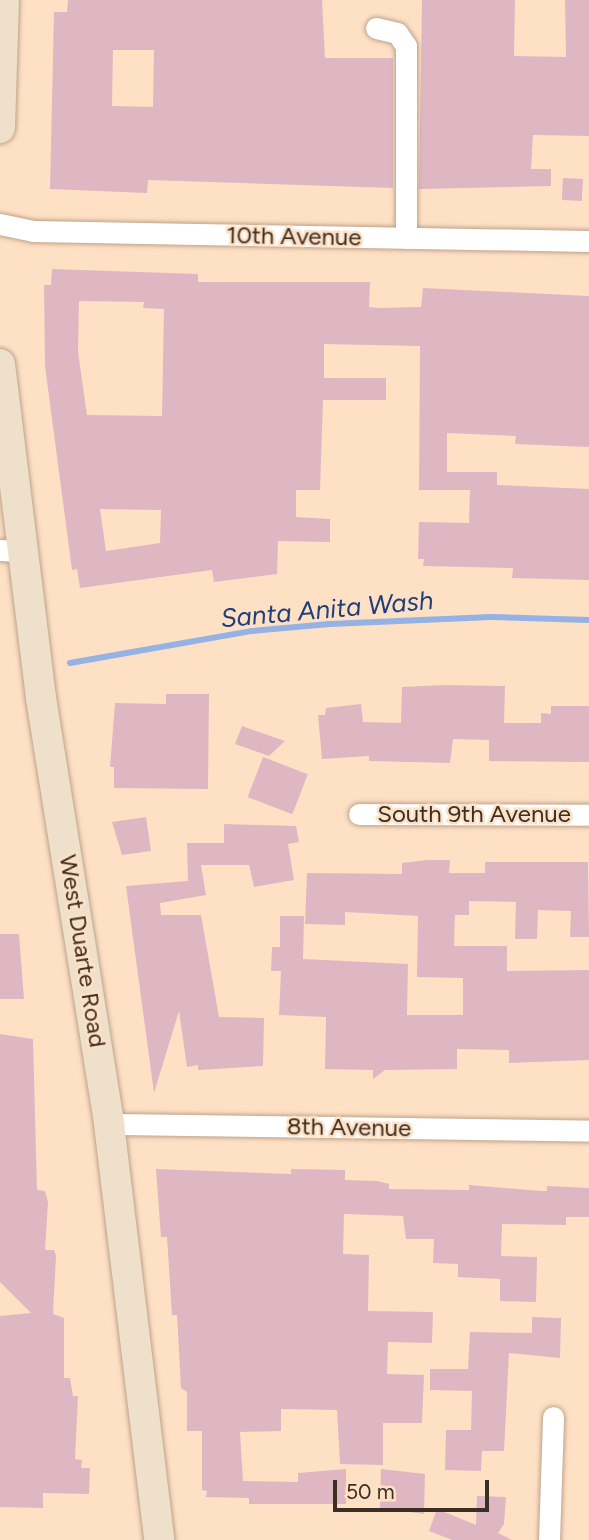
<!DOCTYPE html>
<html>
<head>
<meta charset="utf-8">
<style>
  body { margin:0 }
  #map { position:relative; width:589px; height:1540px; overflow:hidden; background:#fee0c5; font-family:Figtree,sans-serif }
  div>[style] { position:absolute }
  .stream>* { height:6px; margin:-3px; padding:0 3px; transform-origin:3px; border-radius:3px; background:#95b2e4 }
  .building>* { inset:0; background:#dfb7c3; transform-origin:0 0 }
  .roads { filter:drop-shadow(0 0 2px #bfa289) drop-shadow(0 0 2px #bfa289) }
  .minor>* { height:21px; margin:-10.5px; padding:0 10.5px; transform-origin:10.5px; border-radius:10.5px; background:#fff }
  .secondary>* { height:30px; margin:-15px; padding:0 15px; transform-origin:15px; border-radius:15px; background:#eee0ca }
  span { translate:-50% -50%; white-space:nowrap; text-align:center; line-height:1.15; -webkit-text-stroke:5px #fee0c5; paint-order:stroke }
  .street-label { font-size:24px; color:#3b2f24 }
  .water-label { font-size:26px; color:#1f3f7b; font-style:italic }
  .scale { position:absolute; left:333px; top:1480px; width:156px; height:32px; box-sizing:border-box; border:4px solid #3b2f24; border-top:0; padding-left:9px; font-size:21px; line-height:24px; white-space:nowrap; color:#3b2f24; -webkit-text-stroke:5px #fee0c5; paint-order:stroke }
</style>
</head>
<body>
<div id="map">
  <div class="stream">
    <div style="left:70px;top:663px;width:185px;rotate:-10deg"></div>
    <div style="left:252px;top:631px;width:78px;rotate:-5.1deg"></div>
    <div style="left:330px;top:624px;width:161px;rotate:-2.5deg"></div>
    <div style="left:491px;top:617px;width:98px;rotate:1.8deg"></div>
  </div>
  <div class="building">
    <div style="clip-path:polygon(evenodd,68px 0,322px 0,325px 58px,393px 58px,393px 188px,148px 180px,147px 193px,50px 189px,54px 12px,67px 12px,68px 0,113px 50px,154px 50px,153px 107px,112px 106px,113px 50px)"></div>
    <div style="clip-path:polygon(422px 0,515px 0,514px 56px,566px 57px,565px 0,589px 0,589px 136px,533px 135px,531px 169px,551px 169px,551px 186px,419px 189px)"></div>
    <div style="left:563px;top:178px;width:20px;height:22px;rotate:3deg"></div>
    <div style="clip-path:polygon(evenodd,52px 269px,198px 274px,198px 282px,370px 282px,369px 307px,379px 308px,421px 307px,423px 288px,589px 296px,589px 447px,515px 444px,516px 436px,447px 433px,447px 472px,497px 472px,497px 485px,589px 489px,589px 580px,512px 578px,513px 568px,423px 566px,424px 559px,418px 559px,419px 522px,469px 523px,470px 490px,419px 490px,420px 346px,324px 344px,324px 378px,386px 378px,386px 400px,323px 400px,320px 490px,296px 490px,296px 517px,330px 519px,330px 542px,278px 541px,277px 574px,214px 582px,212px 570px,80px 588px,77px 569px,72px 570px,45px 366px,44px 285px,51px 285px,52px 269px,79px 301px,144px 302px,143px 308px,164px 309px,162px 416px,87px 415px,78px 352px,79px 301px,52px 269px,100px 509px,161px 510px,160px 543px,106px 551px,100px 509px)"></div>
    <div style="clip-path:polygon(444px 685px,505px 686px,504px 723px,541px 723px,541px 713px,551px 714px,551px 706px,589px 706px,589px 762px,489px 761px,489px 740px,453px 739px,450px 763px,369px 761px,369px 756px,322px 759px,318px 715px,325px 715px,326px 708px,361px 704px,363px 722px,401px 723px,402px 687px)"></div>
    <div style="clip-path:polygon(166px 694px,209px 694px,208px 789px,114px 788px,114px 767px,110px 767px,115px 703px,166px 704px)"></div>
    <div style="clip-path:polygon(242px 726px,285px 741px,269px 756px,235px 744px)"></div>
    <div style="left:263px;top:757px;width:48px;height:43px;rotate:21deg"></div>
    <div style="clip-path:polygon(146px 817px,151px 851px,122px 855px,112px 822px)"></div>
    <div style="clip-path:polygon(224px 824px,296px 826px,299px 842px,288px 844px,294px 880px,254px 887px,249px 865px,201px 865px,206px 895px,160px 903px,161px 915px,201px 915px,219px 1017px,264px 1018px,263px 1066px,198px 1070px,198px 1065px,187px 1067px,179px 1011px,154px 1093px,126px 886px,188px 881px,187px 843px,224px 843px)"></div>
    <div style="clip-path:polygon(427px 860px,450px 860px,449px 873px,485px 873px,485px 862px,588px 862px,589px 937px,570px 937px,571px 911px,538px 910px,537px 939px,515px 939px,516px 902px,469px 901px,469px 915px,455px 915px,454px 946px,507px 946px,507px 971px,589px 970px,589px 1060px,509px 1063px,509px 1050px,457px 1049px,457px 1069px,385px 1070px,373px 1079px,373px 1070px,325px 1069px,326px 1017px,279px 1015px,281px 971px,271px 971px,272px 947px,280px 947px,280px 916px,304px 916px,303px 959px,408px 964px,407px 1015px,463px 1015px,463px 978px,417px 977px,418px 916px,345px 912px,345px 925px,305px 924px,307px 873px,402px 874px,402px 863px)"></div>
    <div style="clip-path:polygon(0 934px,19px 934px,24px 999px,0 999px)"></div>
    <div style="clip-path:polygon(0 1034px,33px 1039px,37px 1190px,45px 1191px,48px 1202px,45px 1250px,54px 1250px,56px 1256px,53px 1314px,64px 1318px,64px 1378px,70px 1378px,73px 1396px,78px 1396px,75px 1459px,82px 1460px,81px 1468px,90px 1468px,89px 1494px,43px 1493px,43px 1508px,0 1507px,0 1316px,31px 1313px,0 1282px)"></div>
    <div style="clip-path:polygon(156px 1169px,291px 1174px,291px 1169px,345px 1170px,345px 1180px,377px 1181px,389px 1184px,389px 1189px,469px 1190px,469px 1185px,541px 1191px,547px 1191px,547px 1186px,589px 1188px,589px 1217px,566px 1217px,566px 1225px,502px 1224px,501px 1256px,537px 1257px,536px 1302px,500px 1301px,500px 1279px,458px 1277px,458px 1264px,433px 1263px,434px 1239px,406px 1239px,403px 1216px,344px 1214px,343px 1254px,369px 1255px,368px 1311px,433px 1312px,432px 1343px,388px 1342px,387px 1374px,424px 1375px,422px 1423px,383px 1423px,383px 1465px,340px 1464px,337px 1410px,281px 1409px,281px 1431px,240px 1432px,243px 1481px,298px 1482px,298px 1473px,346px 1469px,346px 1504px,249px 1504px,249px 1498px,206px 1497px,207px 1491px,202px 1490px,202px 1431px,187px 1431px,187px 1392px,181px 1388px,177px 1315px,172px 1315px,167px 1237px,161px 1237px)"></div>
    <div style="clip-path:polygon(532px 1317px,561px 1318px,560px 1358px,509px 1353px,504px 1451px,482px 1451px,481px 1471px,445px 1470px,446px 1430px,471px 1430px,472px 1391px,430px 1390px,430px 1369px,468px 1369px,470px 1332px,532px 1333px)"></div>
    <div style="clip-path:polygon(381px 1469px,425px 1474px,424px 1514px,380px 1508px)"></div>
    <div style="clip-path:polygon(477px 1496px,506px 1497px,504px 1524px,498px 1533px,512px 1540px,452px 1540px,429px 1531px,437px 1509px,476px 1525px)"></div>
  </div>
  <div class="roads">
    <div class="minor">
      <div style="left:376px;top:28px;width:22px;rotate:13deg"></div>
      <div style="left:397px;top:33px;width:16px;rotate:55deg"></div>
      <div style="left:406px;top:46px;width:192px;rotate:90deg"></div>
      <div style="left:0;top:224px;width:34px;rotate:12deg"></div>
      <div style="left:33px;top:231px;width:556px;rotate:1.03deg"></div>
      <div style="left:0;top:550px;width:22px;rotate:3deg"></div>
      <div style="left:359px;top:814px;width:230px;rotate:0.2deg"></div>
      <div style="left:109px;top:1124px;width:480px;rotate:0.8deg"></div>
      <div style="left:549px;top:1540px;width:123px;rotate:-88.1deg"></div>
    </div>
    <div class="secondary">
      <div style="left:0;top:128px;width:128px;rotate:-88.2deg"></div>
      <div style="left:0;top:364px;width:337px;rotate:83deg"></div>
      <div style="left:41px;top:698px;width:431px;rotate:80.9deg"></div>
      <div style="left:109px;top:1124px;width:419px;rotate:83.1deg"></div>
    </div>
  </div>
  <div class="street-label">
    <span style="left:294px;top:236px;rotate:1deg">10th Avenue</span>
    <span style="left:474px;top:814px">South 9th Avenue</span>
    <span style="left:83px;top:951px;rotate:81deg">West Duarte Road</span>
    <span style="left:349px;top:1127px;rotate:1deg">8th Avenue</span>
  </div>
  <div class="water-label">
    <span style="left:327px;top:610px;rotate:-5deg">Santa Anita Wash</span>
  </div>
  <div class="scale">50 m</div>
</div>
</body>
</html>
